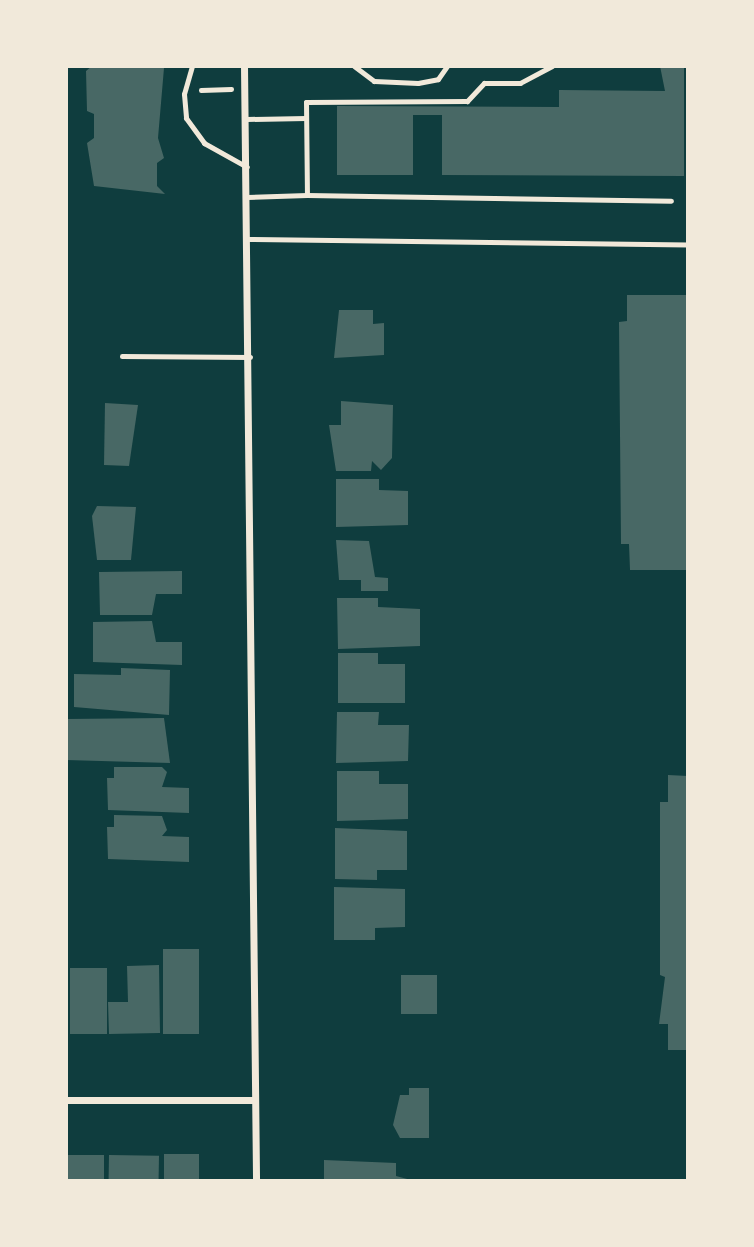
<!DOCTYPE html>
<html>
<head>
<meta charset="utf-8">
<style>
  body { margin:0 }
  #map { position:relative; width:754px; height:1247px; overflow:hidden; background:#0f3d3e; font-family:Rubik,sans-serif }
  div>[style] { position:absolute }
  .building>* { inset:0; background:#486865; transform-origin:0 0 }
  .path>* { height:4.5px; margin:-2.25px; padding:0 2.25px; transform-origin:2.25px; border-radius:2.25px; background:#f1e9da }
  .service>* { height:5px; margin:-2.5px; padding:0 2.5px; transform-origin:2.5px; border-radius:2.5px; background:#f1e9da }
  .minor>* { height:7px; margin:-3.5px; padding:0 3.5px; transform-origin:3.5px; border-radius:3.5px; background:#f1e9da }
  span { translate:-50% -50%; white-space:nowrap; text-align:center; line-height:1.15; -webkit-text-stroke:5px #f1e9da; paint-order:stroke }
  .frame { position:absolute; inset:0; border:68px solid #f1e9da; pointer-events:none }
</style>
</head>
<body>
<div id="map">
  <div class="building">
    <div style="clip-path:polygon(92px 66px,164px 68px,158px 138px,164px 158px,157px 163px,157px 186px,165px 194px,94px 186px,87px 143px,94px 138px,94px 114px,87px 111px,86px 71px)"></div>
    <div style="clip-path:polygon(660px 66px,684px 66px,684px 176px,442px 175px,442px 115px,413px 115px,413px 175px,337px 175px,337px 106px,559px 107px,559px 90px,665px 91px)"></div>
    <div style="clip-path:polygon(627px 295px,688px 295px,688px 570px,630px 570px,629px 544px,621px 544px,619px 322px,627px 321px)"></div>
    <div style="clip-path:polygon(339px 310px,373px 310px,373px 324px,384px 323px,384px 355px,334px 358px)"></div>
    <div style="clip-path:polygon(341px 401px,393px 405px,392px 458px,381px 470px,372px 461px,371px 471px,336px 471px,329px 425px,341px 425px)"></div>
    <div style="clip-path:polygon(105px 403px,138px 405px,129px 466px,104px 465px)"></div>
    <div style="clip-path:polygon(336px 479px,379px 479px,379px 490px,408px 491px,408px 525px,336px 527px)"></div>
    <div style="clip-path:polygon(97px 506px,136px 507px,131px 560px,97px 560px,92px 516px)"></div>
    <div style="clip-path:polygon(336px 540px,369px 541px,375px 577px,388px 578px,388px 591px,361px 591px,361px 580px,339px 580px)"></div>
    <div style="clip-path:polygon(182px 571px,182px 594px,156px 594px,152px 615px,100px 615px,99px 572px)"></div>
    <div style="clip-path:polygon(337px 598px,378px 598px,378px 607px,420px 609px,420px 646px,338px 649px)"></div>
    <div style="clip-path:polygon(152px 621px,156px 642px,182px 642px,182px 665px,93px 662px,93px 622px)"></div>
    <div style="clip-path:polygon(338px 653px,378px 653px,378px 664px,405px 664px,405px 703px,338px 703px)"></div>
    <div style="clip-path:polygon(121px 668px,170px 670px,169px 715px,74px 707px,74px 674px,121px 675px)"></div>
    <div style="clip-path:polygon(337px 712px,379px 712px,378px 725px,409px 725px,408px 761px,336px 763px)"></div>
    <div style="clip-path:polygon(164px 718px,170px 763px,66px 760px,66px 719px)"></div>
    <div style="clip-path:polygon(114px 767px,162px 767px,167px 772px,162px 787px,189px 788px,189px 813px,108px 810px,107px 778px,114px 778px)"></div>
    <div style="clip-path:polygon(337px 771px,379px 771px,379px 784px,408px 784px,408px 819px,337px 821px)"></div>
    <div style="clip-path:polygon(668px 775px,688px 776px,688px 1050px,668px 1050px,668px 1024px,659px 1024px,665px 977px,660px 975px,660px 802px,668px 802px)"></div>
    <div style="clip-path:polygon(114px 815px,162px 816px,167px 830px,162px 836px,189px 837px,189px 862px,108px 859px,107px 827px,114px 827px)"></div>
    <div style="clip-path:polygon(335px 828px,407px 831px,407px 870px,377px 870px,377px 880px,335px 879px)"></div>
    <div style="clip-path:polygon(334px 887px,405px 889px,405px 927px,375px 928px,375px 940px,334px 940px)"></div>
    <div style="left:163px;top:949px;width:36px;height:85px"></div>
    <div style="clip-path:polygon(159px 965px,160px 1033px,109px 1034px,108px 1002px,128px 1002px,127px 966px)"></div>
    <div style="left:70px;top:968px;width:37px;height:66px"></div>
    <div style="left:401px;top:975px;width:36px;height:39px"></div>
    <div style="clip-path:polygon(409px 1088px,429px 1088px,429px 1138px,400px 1138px,393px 1125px,400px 1095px,409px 1095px)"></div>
    <div style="left:164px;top:1154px;width:35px;height:26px"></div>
    <div style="left:66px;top:1155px;width:38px;height:25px"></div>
    <div style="left:109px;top:1155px;width:50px;height:25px;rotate:1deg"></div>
    <div style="clip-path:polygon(324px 1160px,396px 1163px,396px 1176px,411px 1180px,324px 1180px)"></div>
  </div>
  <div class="path">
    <div style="left:201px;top:90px;width:30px;rotate:-2deg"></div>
  </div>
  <div class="service">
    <div style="left:192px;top:66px;width:29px;rotate:106deg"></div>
    <div style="left:184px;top:94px;width:24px;rotate:85deg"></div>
    <div style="left:186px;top:118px;width:31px;rotate:54deg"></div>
    <div style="left:204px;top:143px;width:49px;rotate:29.2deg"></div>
    <div style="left:354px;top:66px;width:25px;rotate:37deg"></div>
    <div style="left:374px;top:81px;width:44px;rotate:2.6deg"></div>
    <div style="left:418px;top:83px;width:20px;rotate:-11deg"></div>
    <div style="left:438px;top:79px;width:16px;rotate:-55deg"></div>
    <div style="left:552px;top:66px;width:36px;rotate:152deg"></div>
    <div style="left:520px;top:83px;width:36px;rotate:180deg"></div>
    <div style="left:484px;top:83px;width:25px;rotate:133deg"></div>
    <div style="left:467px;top:101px;width:161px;rotate:179.6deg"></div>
    <div style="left:306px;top:102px;width:93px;rotate:89.4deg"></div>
    <div style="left:307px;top:195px;width:364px;rotate:0.9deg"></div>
    <div style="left:247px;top:119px;width:59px;rotate:-1deg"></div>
    <div style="left:247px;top:197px;width:60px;rotate:-1.9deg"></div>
    <div style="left:248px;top:239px;width:440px;rotate:0.7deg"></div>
    <div style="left:122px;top:356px;width:128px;rotate:0.4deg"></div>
  </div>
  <div class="minor">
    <div style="left:244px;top:66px;width:1114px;rotate:89.38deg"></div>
    <div style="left:66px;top:1100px;width:188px"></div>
  </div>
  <div class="frame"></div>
</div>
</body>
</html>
